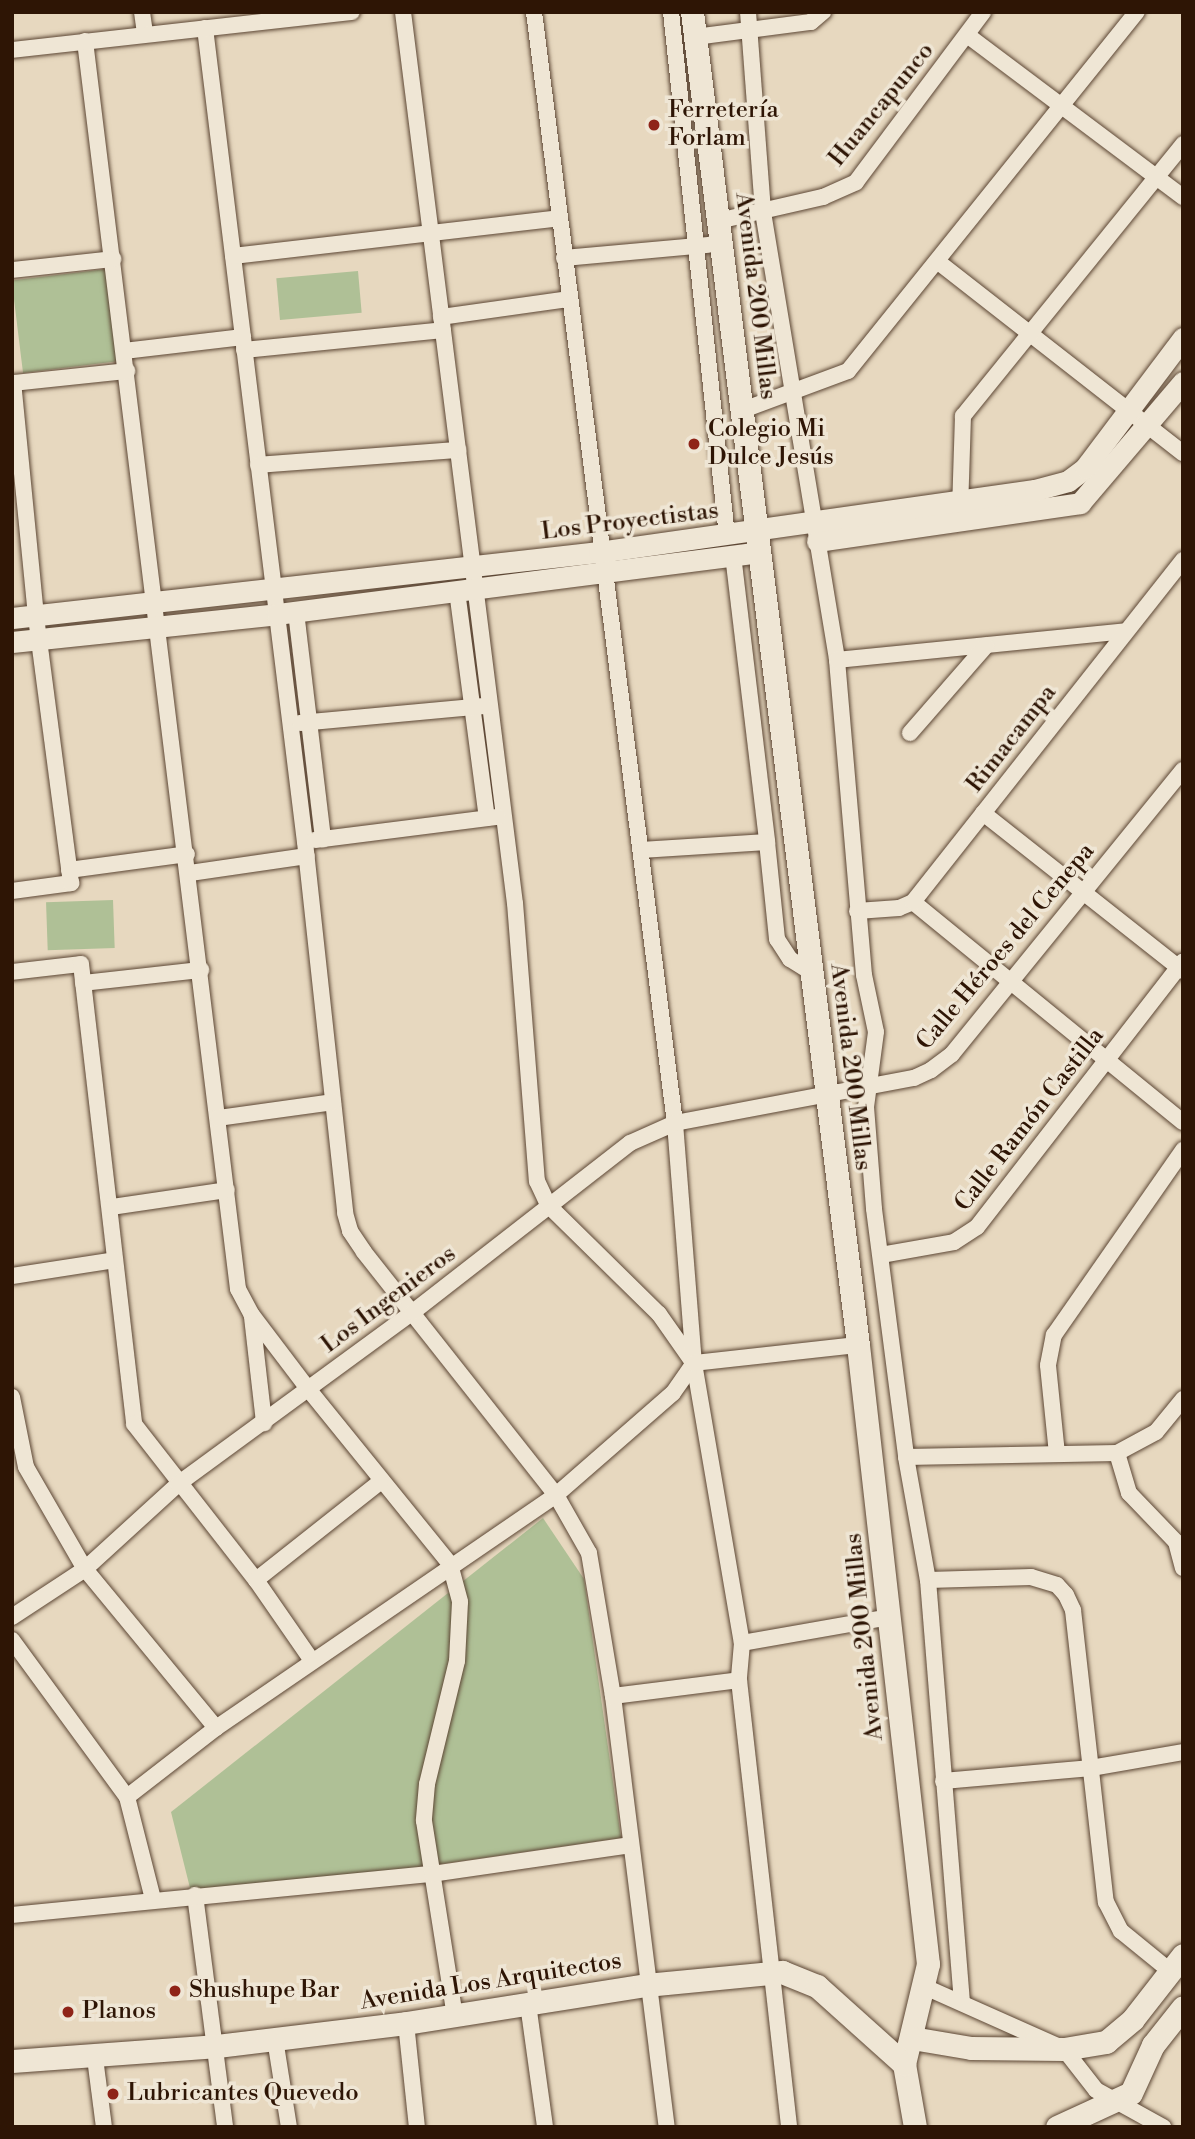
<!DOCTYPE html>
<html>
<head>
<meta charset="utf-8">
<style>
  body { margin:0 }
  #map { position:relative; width:1195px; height:2139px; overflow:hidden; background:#e7d8bf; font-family:"Libre Bodoni",serif }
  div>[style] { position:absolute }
  .green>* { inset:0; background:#afc096; transform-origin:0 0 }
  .roads { filter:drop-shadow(0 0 2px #5c4634) drop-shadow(0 0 2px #5c4634) }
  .minor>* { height:16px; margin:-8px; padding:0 8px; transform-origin:8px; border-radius:8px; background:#efe6d5 }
  .tertiary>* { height:21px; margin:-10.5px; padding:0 10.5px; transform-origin:10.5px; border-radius:10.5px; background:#efe6d5 }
  .secondary>* { height:23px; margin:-11.5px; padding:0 11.5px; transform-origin:11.5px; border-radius:11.5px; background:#efe6d5 }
  .dots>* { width:19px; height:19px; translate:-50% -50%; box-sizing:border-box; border:4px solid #efe6d5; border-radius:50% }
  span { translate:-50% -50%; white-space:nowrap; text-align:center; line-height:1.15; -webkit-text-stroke:7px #efe6d5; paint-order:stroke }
  .street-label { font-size:24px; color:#2e1505 }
  .poi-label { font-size:24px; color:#2e1505 }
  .left { translate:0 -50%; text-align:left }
  .frame { position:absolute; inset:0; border:14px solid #2e1505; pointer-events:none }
</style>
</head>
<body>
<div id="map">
  <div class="green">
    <div style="left:106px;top:269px;width:93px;height:95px;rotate:83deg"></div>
    <div style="left:358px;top:271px;width:42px;height:82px;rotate:85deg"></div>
    <div style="left:113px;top:900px;width:48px;height:67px;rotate:88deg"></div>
    <div style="clip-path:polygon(543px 1518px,584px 1579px,621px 1838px,193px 1900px,171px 1812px)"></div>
  </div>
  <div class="roads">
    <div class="minor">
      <div style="left:142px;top:12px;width:22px;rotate:82deg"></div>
      <div style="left:403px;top:12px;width:898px;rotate:82.84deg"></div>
      <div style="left:515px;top:903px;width:279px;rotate:85.5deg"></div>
      <div style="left:537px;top:1181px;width:26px;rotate:65deg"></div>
      <div style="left:548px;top:1205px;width:156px;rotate:44.5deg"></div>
      <div style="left:659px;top:1314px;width:57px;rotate:54.9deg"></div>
      <div style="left:534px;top:12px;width:1120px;rotate:82.77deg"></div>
      <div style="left:675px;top:1123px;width:241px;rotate:85.5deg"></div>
      <div style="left:694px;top:1363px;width:284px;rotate:80.3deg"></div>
      <div style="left:742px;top:1643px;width:37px;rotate:95deg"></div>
      <div style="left:739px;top:1680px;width:450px;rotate:83.6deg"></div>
      <div style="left:671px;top:12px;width:527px;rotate:83.9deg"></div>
      <div style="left:748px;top:12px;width:201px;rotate:85.7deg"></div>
      <div style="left:763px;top:212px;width:454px;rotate:80.6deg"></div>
      <div style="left:837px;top:660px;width:316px;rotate:85.1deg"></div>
      <div style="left:864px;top:975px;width:58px;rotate:78.1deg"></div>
      <div style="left:876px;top:1032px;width:76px;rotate:97.6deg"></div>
      <div style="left:866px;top:1107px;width:102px;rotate:85.5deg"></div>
      <div style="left:874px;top:1209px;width:250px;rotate:82.6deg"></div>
      <div style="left:906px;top:1457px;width:125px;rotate:79.9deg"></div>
      <div style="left:928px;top:1580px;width:424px;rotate:85.4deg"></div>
      <div style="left:205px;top:28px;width:820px;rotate:83deg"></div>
      <div style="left:305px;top:842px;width:373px;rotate:83.8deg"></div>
      <div style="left:345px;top:1213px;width:19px;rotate:74deg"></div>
      <div style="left:350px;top:1231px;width:25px;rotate:56deg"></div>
      <div style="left:364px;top:1252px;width:310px;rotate:51.7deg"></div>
      <div style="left:556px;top:1495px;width:67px;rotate:60.4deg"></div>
      <div style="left:589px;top:1553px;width:145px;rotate:80.5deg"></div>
      <div style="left:613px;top:1696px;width:434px;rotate:82.9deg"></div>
      <div style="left:967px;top:35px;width:270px;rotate:36.9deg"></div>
      <div style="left:695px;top:37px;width:117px;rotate:-7.4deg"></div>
      <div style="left:811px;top:22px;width:16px;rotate:-40deg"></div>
      <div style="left:85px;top:41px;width:1257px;rotate:83.01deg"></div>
      <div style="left:238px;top:1289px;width:30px;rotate:62deg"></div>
      <div style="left:252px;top:1315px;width:94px;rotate:52.8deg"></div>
      <div style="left:309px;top:1390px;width:224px;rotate:51deg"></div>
      <div style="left:450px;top:1564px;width:39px;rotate:75deg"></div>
      <div style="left:460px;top:1602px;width:59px;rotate:92.9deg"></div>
      <div style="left:457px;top:1661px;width:127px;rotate:103.7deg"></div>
      <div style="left:427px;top:1784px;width:37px;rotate:95deg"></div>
      <div style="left:424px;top:1821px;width:197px;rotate:81deg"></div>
      <div style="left:12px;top:50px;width:342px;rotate:-6.4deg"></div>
      <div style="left:718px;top:221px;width:108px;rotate:-12.9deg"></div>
      <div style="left:823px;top:197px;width:36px;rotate:-24deg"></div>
      <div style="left:856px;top:182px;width:212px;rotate:-53.2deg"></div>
      <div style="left:233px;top:256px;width:328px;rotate:-6.6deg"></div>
      <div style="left:564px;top:258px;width:145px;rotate:-5.2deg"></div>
      <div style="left:937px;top:261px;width:312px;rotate:38deg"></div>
      <div style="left:12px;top:270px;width:102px;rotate:-6.2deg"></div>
      <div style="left:441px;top:317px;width:129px;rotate:-8deg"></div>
      <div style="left:244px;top:350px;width:200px;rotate:-5.7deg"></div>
      <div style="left:124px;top:351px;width:120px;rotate:-6.7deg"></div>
      <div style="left:743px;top:410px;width:112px;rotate:-20.4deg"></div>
      <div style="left:848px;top:371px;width:461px;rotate:-51.2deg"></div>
      <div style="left:258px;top:465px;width:201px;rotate:-4.3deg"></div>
      <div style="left:960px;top:511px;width:95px;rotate:-88.2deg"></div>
      <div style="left:963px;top:416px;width:350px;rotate:-51deg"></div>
      <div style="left:733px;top:555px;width:289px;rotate:83.2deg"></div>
      <div style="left:457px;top:591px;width:229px;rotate:82.5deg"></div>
      <div style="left:296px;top:612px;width:229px;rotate:83.2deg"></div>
      <div style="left:837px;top:660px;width:290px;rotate:-5.7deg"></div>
      <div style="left:300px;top:723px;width:185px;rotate:-5.3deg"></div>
      <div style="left:910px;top:733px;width:116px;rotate:-48.9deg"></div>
      <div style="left:983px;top:813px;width:255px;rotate:38.3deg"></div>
      <div style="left:315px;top:840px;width:184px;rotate:-7.2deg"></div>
      <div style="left:641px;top:850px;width:126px;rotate:-3.6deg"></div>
      <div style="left:767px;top:842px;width:98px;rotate:84.1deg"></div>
      <div style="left:777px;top:939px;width:24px;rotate:57deg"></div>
      <div style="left:790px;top:959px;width:25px;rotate:32deg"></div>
      <div style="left:69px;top:870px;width:119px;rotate:-7.7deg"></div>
      <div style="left:190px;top:873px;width:118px;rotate:-8.3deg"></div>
      <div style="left:12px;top:891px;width:60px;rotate:-7.7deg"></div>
      <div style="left:71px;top:883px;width:269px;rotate:-97.5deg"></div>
      <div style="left:36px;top:616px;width:234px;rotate:-95.6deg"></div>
      <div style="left:13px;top:383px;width:115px;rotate:-6deg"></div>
      <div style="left:913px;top:902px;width:348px;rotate:39.2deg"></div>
      <div style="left:857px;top:911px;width:42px;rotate:-4.1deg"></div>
      <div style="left:899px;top:908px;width:15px;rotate:-23deg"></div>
      <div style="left:913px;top:902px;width:436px;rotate:-51.7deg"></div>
      <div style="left:12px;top:972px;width:69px;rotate:-6.6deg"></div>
      <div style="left:81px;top:964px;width:463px;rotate:83.4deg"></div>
      <div style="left:134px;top:1424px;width:198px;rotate:52deg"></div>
      <div style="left:256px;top:1580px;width:98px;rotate:55.3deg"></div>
      <div style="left:83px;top:983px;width:119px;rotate:-6.3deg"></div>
      <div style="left:218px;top:1118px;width:116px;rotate:-7.9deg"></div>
      <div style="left:112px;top:1207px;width:116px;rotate:-8.4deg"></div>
      <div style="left:881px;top:1255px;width:74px;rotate:-10.1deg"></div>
      <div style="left:954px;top:1242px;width:27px;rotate:-33deg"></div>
      <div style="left:977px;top:1227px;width:336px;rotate:-52.2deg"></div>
      <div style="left:12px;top:1276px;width:104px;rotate:-8.8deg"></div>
      <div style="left:252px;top:1317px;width:107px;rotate:83.5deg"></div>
      <div style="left:12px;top:1397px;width:71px;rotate:78.7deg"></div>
      <div style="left:26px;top:1467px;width:118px;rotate:60deg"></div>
      <div style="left:85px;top:1569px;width:206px;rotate:50.5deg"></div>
      <div style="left:1117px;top:1453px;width:42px;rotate:73.3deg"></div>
      <div style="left:1129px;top:1493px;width:68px;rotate:46.2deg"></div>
      <div style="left:1176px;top:1542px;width:27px;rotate:75deg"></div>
      <div style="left:1057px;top:1454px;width:89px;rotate:-95.8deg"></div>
      <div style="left:1048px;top:1365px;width:31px;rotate:-79deg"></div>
      <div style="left:1054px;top:1335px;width:226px;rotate:-55.1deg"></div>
      <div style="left:906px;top:1457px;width:211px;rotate:-1.1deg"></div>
      <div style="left:1117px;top:1453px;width:44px;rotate:-28.3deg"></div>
      <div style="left:1156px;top:1432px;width:43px;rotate:-50.7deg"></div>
      <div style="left:256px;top:1580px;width:158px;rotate:-38.3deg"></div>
      <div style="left:928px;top:1580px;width:103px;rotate:-1.7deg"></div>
      <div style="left:1031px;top:1577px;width:27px;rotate:17deg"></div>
      <div style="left:1057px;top:1585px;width:13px;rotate:48deg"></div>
      <div style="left:1066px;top:1595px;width:17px;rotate:65deg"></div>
      <div style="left:1073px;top:1610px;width:294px;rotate:83.6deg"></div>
      <div style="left:1106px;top:1902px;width:33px;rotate:63deg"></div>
      <div style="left:1121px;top:1931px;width:63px;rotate:39.2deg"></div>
      <div style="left:12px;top:1617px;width:87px;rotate:-33.3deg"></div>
      <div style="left:85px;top:1569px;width:126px;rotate:-42.4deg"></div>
      <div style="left:178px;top:1484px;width:291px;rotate:-36.2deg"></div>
      <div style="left:413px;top:1312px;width:275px;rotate:-37.9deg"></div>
      <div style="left:630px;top:1143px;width:49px;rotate:-24deg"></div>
      <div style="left:675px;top:1123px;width:243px;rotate:-10.7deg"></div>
      <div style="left:914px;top:1078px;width:19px;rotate:-25deg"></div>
      <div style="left:931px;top:1070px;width:26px;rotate:-37deg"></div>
      <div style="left:952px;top:1054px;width:366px;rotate:-50.9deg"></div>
      <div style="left:12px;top:1640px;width:195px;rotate:53.8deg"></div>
      <div style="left:127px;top:1797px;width:105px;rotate:75.7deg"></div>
      <div style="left:742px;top:1643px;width:150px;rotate:-10deg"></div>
      <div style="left:613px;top:1696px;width:127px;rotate:-7.2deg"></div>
      <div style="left:943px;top:1781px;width:149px;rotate:-5deg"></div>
      <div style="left:1091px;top:1768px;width:93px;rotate:-9.9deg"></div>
      <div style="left:127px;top:1797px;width:113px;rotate:-37.8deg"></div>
      <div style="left:216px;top:1728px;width:412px;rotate:-34.4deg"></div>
      <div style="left:556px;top:1495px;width:155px;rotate:-41.1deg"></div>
      <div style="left:673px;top:1393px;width:37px;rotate:-55deg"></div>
      <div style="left:694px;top:1363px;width:165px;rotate:-6.3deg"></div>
      <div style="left:195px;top:1895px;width:234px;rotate:82.6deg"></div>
      <div style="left:12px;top:1915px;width:422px;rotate:-5.6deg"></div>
      <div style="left:432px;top:1874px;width:200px;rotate:-8.3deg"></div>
      <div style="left:925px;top:1987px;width:152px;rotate:24deg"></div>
      <div style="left:1064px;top:2049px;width:52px;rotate:52deg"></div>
      <div style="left:1096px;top:2090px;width:77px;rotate:28.9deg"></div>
      <div style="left:528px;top:2004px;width:124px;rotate:82.1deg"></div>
      <div style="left:406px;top:2023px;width:105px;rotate:84deg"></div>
      <div style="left:275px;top:2039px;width:89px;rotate:81deg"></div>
      <div style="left:95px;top:2058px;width:70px;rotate:82.6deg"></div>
    </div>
    <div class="tertiary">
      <div style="left:817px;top:541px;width:266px;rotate:-8.2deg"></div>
      <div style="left:1080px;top:503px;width:159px;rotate:-49.6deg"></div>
      <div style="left:12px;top:618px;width:591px;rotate:-6.42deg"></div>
      <div style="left:599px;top:552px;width:440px;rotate:-8.1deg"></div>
      <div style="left:1035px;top:490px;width:34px;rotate:-15deg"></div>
      <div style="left:1068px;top:481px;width:21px;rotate:-37deg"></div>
      <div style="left:1085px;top:468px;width:163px;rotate:-53deg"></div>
      <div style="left:12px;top:642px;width:266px;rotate:-6deg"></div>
      <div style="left:277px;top:614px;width:486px;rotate:-7.3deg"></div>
    </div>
    <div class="secondary">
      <div style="left:692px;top:12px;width:1343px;rotate:82.9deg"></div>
      <div style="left:858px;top:1345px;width:623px;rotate:83.55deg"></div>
      <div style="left:928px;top:1964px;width:103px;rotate:103.5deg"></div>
      <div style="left:904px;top:2064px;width:64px;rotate:80.1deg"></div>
      <div style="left:912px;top:2038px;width:60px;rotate:9.6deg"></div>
      <div style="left:971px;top:2048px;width:93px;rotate:0.6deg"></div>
      <div style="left:1064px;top:2049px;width:43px;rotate:-9.5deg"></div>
      <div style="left:1106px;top:2042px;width:35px;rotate:-40deg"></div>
      <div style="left:1133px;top:2019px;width:81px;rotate:-52deg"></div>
      <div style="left:12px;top:2061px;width:206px;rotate:-4.2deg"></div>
      <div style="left:217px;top:2046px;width:190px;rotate:-6.9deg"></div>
      <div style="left:406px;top:2023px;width:243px;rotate:-9deg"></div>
      <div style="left:646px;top:1985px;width:137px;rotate:-5.5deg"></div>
      <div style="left:782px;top:1972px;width:38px;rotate:22deg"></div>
      <div style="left:817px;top:1986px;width:117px;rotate:41.9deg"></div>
      <div style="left:1057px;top:2127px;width:81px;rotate:-24.7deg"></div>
      <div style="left:1131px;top:2093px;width:53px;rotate:-65.4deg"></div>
      <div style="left:1153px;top:2045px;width:48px;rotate:-51.7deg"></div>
    </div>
  </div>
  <div class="dots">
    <div style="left:654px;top:125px;background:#8f2418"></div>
    <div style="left:694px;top:444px;background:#8f2418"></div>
    <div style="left:175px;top:1991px;background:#8f2418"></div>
    <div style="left:68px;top:2012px;background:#8f2418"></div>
    <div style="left:113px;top:2094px;background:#8f2418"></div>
  </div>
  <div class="street-label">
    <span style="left:882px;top:105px;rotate:-51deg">Huancapunco</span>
    <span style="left:755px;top:296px;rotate:83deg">Avenida 200 Millas</span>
    <span style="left:630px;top:522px;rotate:-7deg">Los Proyectistas</span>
    <span style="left:1012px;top:739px;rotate:-52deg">Rimacampa</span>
    <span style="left:1006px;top:947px;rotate:-50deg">Calle Héroes del Cenepa</span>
    <span style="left:850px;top:1067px;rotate:83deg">Avenida 200 Millas</span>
    <span style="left:1030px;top:1120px;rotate:-52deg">Calle Ramón Castilla</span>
    <span style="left:389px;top:1300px;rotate:-37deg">Los Ingenieros</span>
    <span style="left:865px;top:1637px;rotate:-96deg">Avenida 200 Millas</span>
    <span style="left:491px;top:1982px;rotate:-9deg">Avenida Los Arquitectos</span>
  </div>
  <div class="poi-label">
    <span class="left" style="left:668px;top:125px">Ferretería<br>Forlam</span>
    <span class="left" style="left:708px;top:444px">Colegio Mi<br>Dulce Jesús</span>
    <span class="left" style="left:189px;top:1991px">Shushupe Bar</span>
    <span class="left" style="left:82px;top:2012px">Planos</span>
    <span class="left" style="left:127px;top:2094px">Lubricantes Quevedo</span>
  </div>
  <div class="frame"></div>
</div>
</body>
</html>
